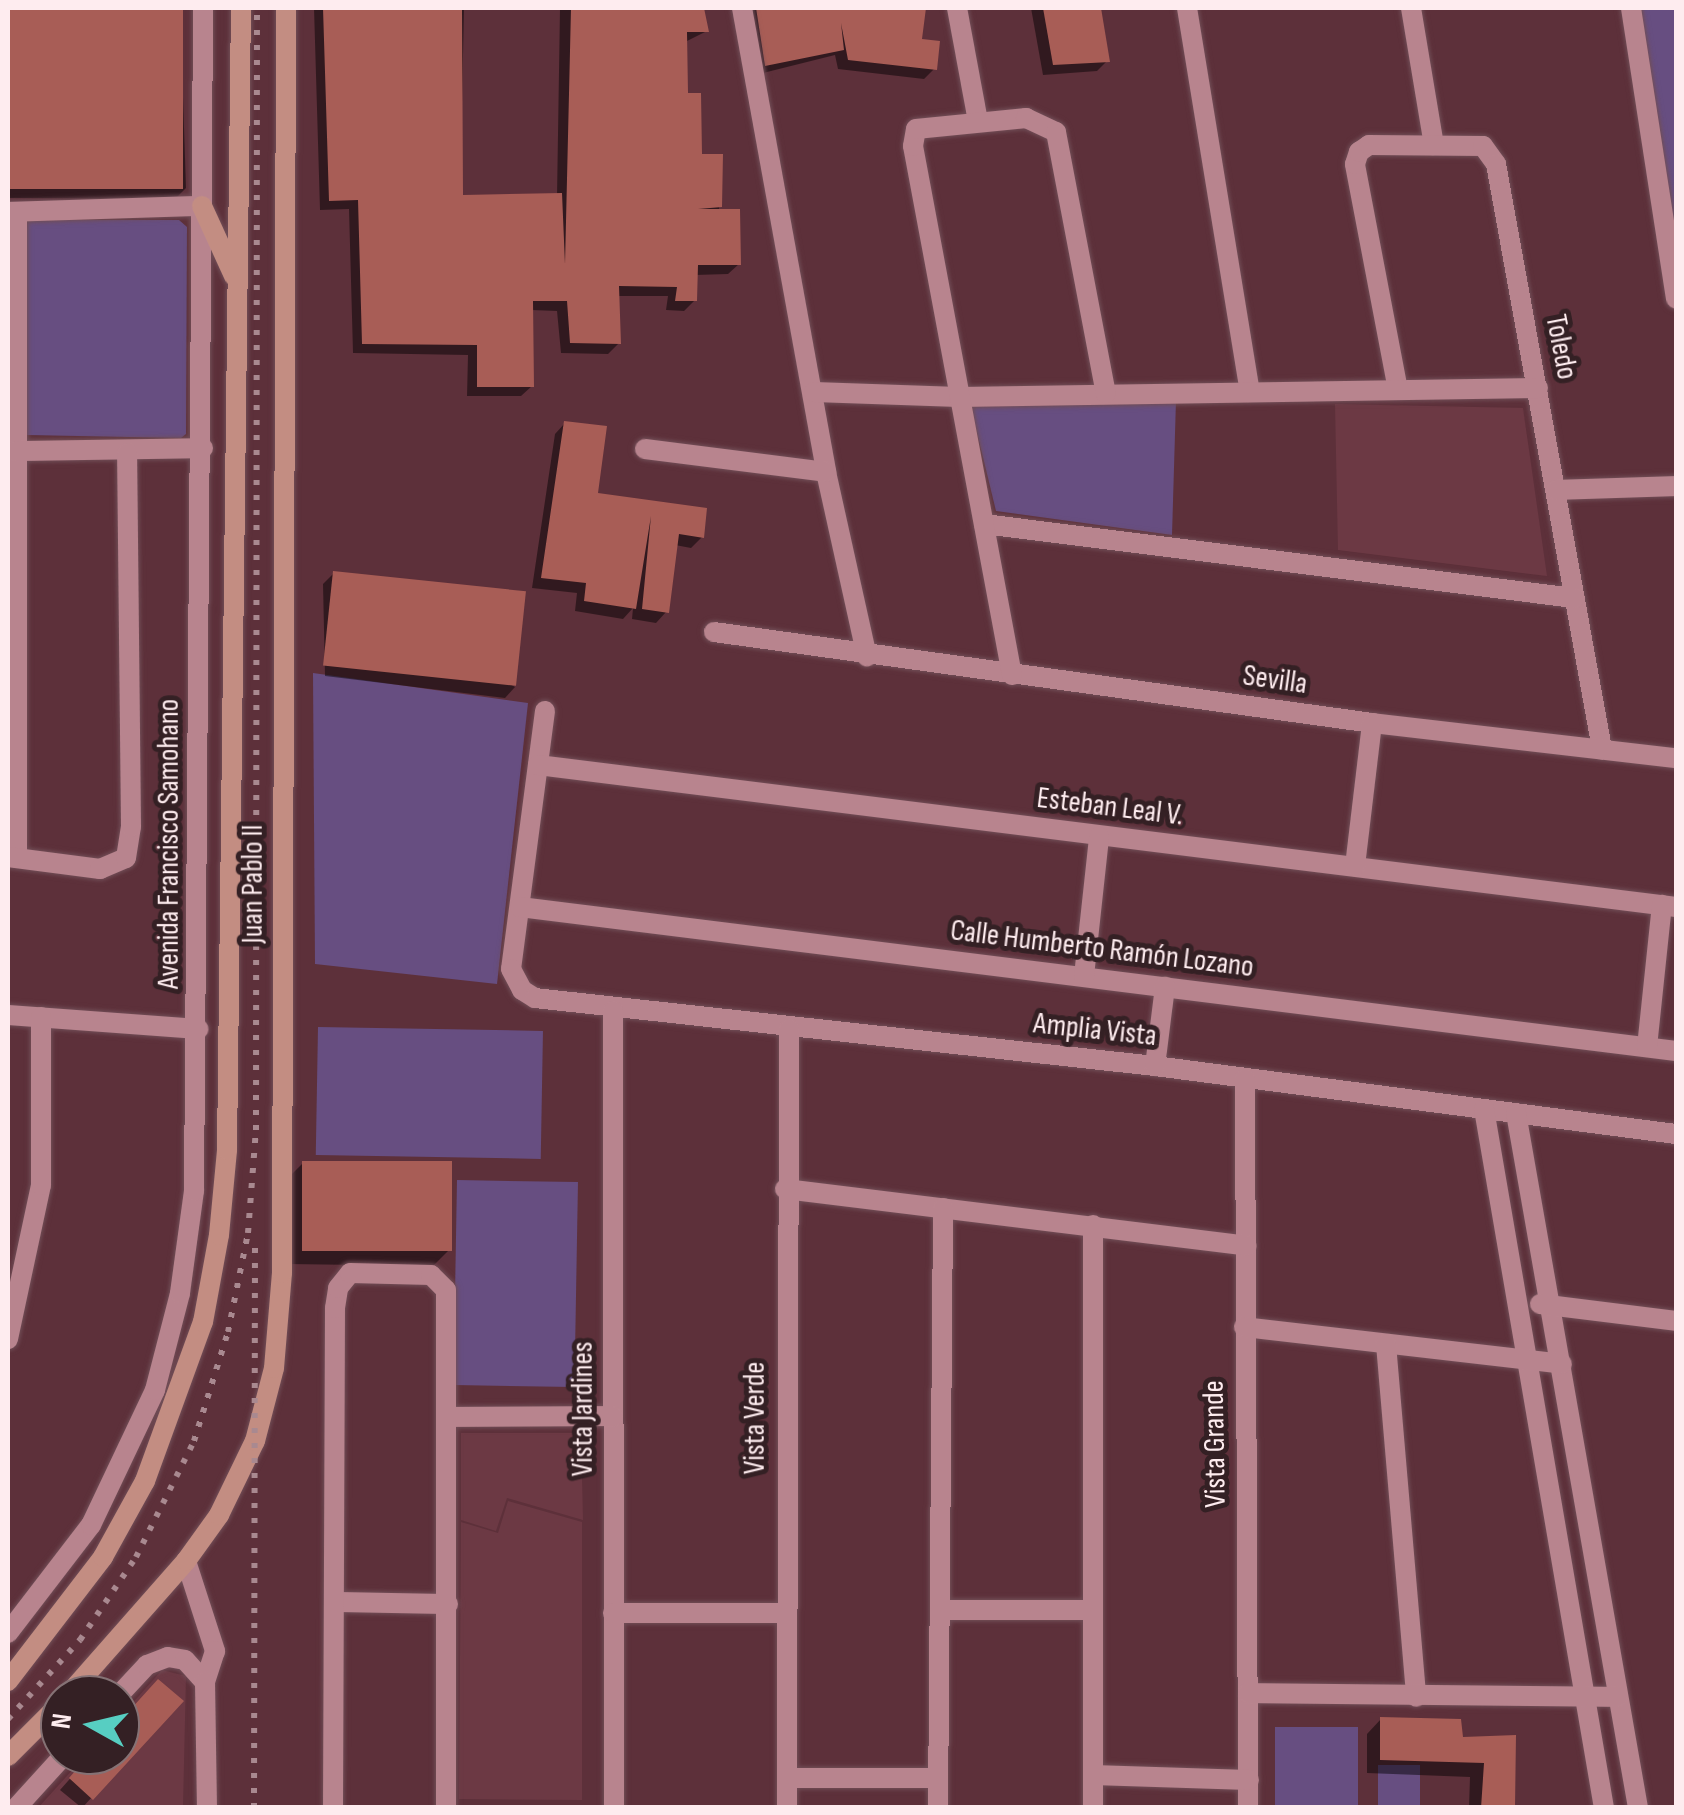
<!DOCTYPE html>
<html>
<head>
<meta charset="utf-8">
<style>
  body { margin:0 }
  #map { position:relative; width:1684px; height:1815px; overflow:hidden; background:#5d303a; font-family:"Sofia Sans Condensed",sans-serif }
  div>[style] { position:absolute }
  .built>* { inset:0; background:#6c3944 }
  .green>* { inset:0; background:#674e81; transform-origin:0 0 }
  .shadow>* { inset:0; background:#0007 }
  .building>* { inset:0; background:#a85d56; transform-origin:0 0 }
  .roads { filter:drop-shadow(0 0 2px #714e57) drop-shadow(0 0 2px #714e57) }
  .street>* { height:20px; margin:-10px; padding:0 10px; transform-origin:10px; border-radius:10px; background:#b8848e }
  .secondary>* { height:20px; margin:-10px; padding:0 10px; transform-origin:10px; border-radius:10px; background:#c38d82 }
  .rail>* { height:6px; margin-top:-3px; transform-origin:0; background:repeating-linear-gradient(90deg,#a98990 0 5px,transparent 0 15px) }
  span { translate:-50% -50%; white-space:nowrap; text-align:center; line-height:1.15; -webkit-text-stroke:10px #342024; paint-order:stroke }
  .street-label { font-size:30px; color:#feecef }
  .frame { position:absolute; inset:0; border:10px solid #feecef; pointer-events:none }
  .north { position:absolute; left:40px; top:1675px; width:100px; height:100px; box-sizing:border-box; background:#342024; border:2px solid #857275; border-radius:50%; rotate:278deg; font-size:28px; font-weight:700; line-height:40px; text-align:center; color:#feecef }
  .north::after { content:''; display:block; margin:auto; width:35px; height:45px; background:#57cec2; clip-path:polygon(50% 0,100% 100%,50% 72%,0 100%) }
</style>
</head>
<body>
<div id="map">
  <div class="built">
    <div style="clip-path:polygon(1335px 404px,1523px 408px,1547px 576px,1338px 550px)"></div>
    <div style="clip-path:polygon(461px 1433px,581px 1433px,583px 1520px,507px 1498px,496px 1531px,461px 1520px)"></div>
    <div style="clip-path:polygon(508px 1501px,582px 1522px,582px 1800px,459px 1799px,461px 1522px,498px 1533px)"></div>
    <div style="clip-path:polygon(162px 1670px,186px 1676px,183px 1807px,38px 1808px,86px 1755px,120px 1755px,120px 1717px)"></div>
  </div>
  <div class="green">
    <div style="clip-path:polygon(1640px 8px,1676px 8px,1676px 248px)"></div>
    <div style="clip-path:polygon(23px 220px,179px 220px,187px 227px,186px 434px,181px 438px,26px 435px)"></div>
    <div style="clip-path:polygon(977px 400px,1176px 400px,1172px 535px,996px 511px,971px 408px)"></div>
    <div style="clip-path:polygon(313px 673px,528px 703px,497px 984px,315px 964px)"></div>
    <div style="left:318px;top:1027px;width:225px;height:128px;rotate:1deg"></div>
    <div style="left:457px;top:1180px;width:121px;height:205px;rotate:1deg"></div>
    <div style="left:1358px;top:1727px;width:80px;height:83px;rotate:90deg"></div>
    <div style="left:1378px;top:1765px;width:42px;height:42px"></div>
  </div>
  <div class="shadow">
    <div style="clip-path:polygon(8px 8px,180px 8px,186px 188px,175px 199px,8px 198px)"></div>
    <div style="clip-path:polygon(314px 8px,464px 8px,460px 198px,557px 196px,560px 8px,702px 8px,707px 31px,685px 42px,685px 95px,699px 156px,721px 156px,719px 211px,739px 264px,728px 274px,695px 275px,695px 300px,684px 311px,666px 310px,668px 296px,617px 296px,619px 343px,608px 354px,561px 353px,557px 311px,531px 310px,532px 386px,521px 396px,467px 396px,468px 355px,353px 353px,349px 209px,320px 210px)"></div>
    <div style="clip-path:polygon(744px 8px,923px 8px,919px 41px,934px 69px,924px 79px,838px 69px,835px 55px,755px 75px)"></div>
    <div style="clip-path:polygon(1031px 8px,1099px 8px,1107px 61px,1097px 71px,1043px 75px)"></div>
    <div style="clip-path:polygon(565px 423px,595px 495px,704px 510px,702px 537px,691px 548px,675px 545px,666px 612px,656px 623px,632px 619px,633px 608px,623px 619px,575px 611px,577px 593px,532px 588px,555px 434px)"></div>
    <div style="clip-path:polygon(333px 574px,515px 687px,505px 698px,325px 676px,323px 584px)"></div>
    <div style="clip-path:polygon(303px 1163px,448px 1251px,433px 1266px,287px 1264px,288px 1178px)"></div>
    <div style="clip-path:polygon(180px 1701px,82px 1808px,60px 1790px,91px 1755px,120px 1755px,120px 1723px)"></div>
    <div style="clip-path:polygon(1381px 1719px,1461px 1739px,1513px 1737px,1512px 1808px,1469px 1808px,1470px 1777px,1367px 1773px,1367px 1734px)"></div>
  </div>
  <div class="building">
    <div style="left:8px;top:8px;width:175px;height:181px"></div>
    <div style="clip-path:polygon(323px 8px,462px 8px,463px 195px,562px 193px,565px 264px,571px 8px,704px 8px,709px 32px,687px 32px,688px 93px,701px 93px,702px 154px,723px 154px,722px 207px,698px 209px,740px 209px,741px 265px,698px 265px,697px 301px,675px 301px,677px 287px,619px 286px,621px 344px,570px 343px,567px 301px,533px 301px,534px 387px,477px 387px,477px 345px,362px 344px,358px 200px,329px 201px)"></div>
    <div style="clip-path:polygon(756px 8px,926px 8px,922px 39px,940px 41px,937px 70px,848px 60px,841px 23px,844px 50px,765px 66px)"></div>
    <div style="clip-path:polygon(1043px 8px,1101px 8px,1110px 62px,1053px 65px)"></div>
    <div style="clip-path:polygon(564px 421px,607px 426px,598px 493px,707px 508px,704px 538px,679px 534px,669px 613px,642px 609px,651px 516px,636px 609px,584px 601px,586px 583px,541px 578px)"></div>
    <div style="left:333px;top:571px;width:194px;height:95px;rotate:6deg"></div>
    <div style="left:302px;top:1161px;width:150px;height:90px"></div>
    <div style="clip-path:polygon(158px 1679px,184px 1701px,93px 1800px,69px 1778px,89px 1755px,120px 1755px,120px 1721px)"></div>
    <div style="clip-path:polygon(1380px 1717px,1461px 1719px,1463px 1737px,1516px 1735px,1515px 1808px,1481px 1808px,1484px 1763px,1380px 1760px)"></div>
  </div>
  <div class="roads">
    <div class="street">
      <div style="left:742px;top:8px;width:472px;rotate:79.7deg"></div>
      <div style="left:826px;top:472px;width:189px;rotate:77.5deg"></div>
      <div style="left:957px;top:8px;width:115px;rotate:79.5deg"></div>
      <div style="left:1187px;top:8px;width:389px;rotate:80.7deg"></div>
      <div style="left:1411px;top:8px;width:139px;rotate:80.5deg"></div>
      <div style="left:1631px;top:8px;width:294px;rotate:81.2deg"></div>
      <div style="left:8px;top:212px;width:194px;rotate:-1.8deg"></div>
      <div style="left:17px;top:212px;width:646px;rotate:90deg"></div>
      <div style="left:1398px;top:390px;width:230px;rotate:-100.8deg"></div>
      <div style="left:1355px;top:164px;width:13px;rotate:-72deg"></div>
      <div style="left:1359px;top:152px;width:12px;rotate:-35deg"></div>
      <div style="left:1369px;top:145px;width:114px;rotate:0.5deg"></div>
      <div style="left:1483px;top:146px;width:22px;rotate:54deg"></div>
      <div style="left:1496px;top:164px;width:595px;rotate:79.73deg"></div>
      <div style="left:814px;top:392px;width:145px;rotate:2deg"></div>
      <div style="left:959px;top:397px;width:579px;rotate:-0.89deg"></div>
      <div style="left:645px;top:449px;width:182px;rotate:7.2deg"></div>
      <div style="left:15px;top:451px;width:188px;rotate:-0.9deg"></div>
      <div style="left:1556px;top:490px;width:120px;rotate:-1.9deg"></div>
      <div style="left:984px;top:524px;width:595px;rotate:7.15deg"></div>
      <div style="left:714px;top:632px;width:664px;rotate:7.87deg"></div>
      <div style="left:1372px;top:723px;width:306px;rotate:6.6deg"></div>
      <div style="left:1012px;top:675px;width:538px;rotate:-100.6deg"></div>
      <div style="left:913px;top:146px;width:17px;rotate:-80deg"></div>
      <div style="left:916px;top:129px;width:111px;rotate:-5.7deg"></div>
      <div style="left:1026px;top:118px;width:33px;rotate:25deg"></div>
      <div style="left:1056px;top:132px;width:266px;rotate:79.2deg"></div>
      <div style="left:545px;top:711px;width:260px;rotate:97.5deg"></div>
      <div style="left:511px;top:969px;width:24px;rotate:62deg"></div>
      <div style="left:522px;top:990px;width:15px;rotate:32deg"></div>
      <div style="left:535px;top:998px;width:624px;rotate:6.26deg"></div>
      <div style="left:1155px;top:1066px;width:525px;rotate:7.44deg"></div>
      <div style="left:538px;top:765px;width:1147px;rotate:7.11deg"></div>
      <div style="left:8px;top:857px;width:93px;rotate:7.4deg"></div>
      <div style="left:100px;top:869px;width:28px;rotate:-23deg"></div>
      <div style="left:126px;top:858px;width:31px;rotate:-81deg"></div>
      <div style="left:131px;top:827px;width:374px;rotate:-90.6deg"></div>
      <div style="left:1355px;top:866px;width:144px;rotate:-83.2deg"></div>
      <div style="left:520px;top:907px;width:1165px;rotate:7.1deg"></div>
      <div style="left:1084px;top:976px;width:140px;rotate:-83.8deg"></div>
      <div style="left:613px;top:1011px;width:797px;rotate:89.93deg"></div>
      <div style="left:8px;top:1015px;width:191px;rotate:4.2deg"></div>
      <div style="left:1647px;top:1047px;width:143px;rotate:-84deg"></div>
      <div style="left:1155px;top:1066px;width:80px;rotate:-82.8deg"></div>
      <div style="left:1245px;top:1079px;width:729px;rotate:89.76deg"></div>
      <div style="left:1484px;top:1109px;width:709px;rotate:80.26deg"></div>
      <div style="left:1516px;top:1113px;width:706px;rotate:80.04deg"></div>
      <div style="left:785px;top:1189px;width:465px;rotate:7deg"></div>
      <div style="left:1540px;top:1304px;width:137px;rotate:7.1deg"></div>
      <div style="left:1244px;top:1327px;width:320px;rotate:6.6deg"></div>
      <div style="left:8px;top:1339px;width:157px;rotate:-77.9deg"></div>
      <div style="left:41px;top:1185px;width:168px;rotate:-90deg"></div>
      <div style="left:1386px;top:1344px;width:354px;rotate:85.1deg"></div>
      <div style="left:449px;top:1417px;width:164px;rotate:-0.3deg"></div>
      <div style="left:186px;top:1561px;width:95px;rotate:72.1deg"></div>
      <div style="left:215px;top:1651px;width:33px;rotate:108deg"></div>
      <div style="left:335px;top:1602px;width:113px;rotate:1deg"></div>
      <div style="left:941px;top:1610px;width:148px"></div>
      <div style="left:613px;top:1613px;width:173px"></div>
      <div style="left:8px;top:1633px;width:136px;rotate:-52.5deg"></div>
      <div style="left:91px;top:1525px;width:149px;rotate:-64.6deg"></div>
      <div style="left:155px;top:1390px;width:100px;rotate:-75.5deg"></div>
      <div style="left:180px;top:1293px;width:103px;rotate:-82.2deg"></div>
      <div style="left:194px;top:1191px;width:1183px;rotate:-89.56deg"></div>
      <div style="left:1248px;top:1693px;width:370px;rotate:0.6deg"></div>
      <div style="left:119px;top:1695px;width:41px;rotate:-47deg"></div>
      <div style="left:147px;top:1665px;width:22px;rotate:-21deg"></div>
      <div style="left:168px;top:1657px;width:17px;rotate:10deg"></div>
      <div style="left:185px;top:1660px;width:30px;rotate:48deg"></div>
      <div style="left:205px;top:1682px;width:126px;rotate:89.1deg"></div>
      <div style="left:1093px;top:1775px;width:156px;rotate:1.8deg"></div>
      <div style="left:787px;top:1778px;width:151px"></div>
      <div style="left:16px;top:1808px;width:72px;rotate:-47.8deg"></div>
      <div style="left:333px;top:1808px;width:500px;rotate:-89.77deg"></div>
      <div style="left:335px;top:1308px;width:20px;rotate:-81deg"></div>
      <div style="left:338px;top:1288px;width:19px;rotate:-51deg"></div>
      <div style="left:350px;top:1273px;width:81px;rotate:1.4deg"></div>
      <div style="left:431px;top:1275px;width:21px;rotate:45deg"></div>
      <div style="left:446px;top:1290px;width:518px;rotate:90deg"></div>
      <div style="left:787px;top:1808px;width:779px;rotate:-89.85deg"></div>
      <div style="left:938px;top:1808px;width:600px;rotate:-89.52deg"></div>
      <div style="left:1093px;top:1808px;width:583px;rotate:-90deg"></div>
    </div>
    <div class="secondary">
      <div style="left:202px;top:206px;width:77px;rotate:65.4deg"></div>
      <div style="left:8px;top:1681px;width:156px;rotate:-52.5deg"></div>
      <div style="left:103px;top:1557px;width:87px;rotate:-61.1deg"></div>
      <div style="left:145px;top:1481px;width:169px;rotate:-70deg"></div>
      <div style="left:203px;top:1322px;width:88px;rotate:-79.6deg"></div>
      <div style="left:219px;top:1235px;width:85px;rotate:-84.6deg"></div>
      <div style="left:227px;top:1150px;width:1142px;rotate:-89.3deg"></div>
      <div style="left:68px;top:1695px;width:179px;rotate:-48.6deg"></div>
      <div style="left:186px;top:1561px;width:57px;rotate:-54.3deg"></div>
      <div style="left:219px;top:1515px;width:82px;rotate:-64.1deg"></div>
      <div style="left:255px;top:1441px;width:75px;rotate:-75.4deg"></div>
      <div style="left:274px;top:1368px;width:95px;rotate:-85.2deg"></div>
      <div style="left:282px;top:1273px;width:1265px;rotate:-89.82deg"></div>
      <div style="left:8px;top:1756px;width:74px;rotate:-45deg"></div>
    </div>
  </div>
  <div class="rail">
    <div style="left:8px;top:1719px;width:107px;rotate:-47.7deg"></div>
    <div style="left:80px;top:1640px;width:100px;rotate:-56deg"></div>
    <div style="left:136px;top:1557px;width:130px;rotate:-63.4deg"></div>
    <div style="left:194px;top:1441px;width:114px;rotate:-72.7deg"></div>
    <div style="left:228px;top:1332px;width:101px;rotate:-78.6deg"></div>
    <div style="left:248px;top:1233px;width:103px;rotate:-85.6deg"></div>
    <div style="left:256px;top:1130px;width:1122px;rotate:-89.95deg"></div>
    <div style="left:254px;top:1808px;width:563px;rotate:-89.9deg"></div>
  </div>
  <div class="street-label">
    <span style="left:1561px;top:347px;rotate:79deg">Toledo</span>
    <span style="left:1275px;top:680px;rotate:8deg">Sevilla</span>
    <span style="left:1110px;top:807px;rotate:7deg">Esteban Leal V.</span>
    <span style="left:169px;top:844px;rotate:-90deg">Avenida Francisco Samohano</span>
    <span style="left:253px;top:884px;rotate:-90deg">Juan Pablo II</span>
    <span style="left:1102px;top:949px;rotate:7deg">Calle Humberto Ramón Lozano</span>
    <span style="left:1095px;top:1030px;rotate:6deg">Amplia Vista</span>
    <span style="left:583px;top:1409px;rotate:-90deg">Vista Jardines</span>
    <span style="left:755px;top:1418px;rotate:-90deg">Vista Verde</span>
    <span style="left:1215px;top:1444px;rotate:-91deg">Vista Grande</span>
  </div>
  <div class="frame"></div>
  <div class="north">N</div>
</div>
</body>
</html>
